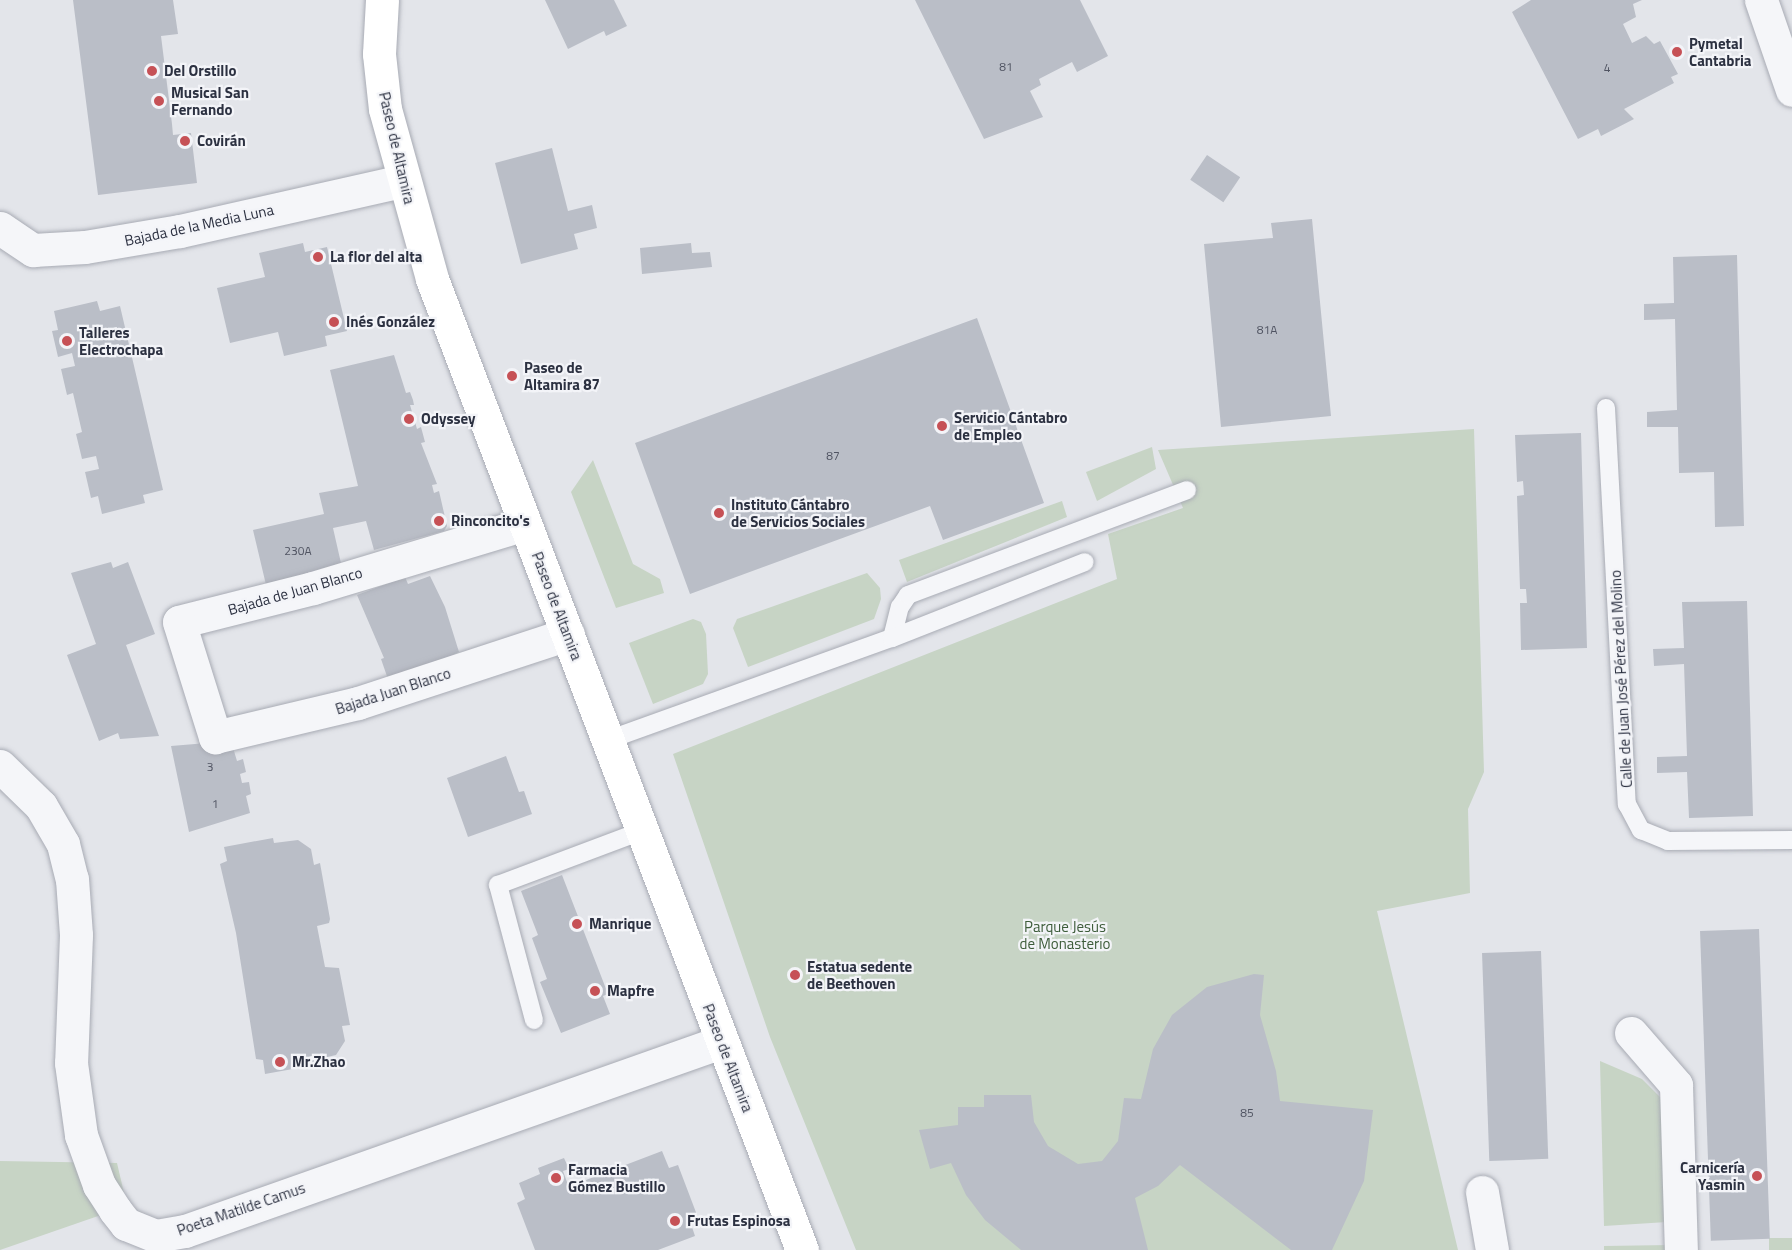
<!DOCTYPE html>
<html>
<head>
<meta charset="utf-8">
<style>
  body { margin:0 }
  #map { position:relative; width:1792px; height:1250px; overflow:hidden; background:#e3e5ea; font-family:"Titillium Web",sans-serif }
  div>[style] { position:absolute }
  .green>* { inset:0; background:#c7d4c5; transform-origin:0 0 }
  .building>* { inset:0; background:#babec7; transform-origin:0 0 }
  .roads { filter:drop-shadow(0 0 2px #a8abb4) drop-shadow(0 0 2px #a8abb4) }
  .lane>* { height:18px; margin:-9px; padding:0 9px; transform-origin:9px; border-radius:9px; background:#f5f6f9 }
  .street>* { height:33px; margin:-16.5px; padding:0 16.5px; transform-origin:16.5px; border-radius:16.5px; background:#f5f6f9 }
  .secondary>* { height:33px; margin:-16.5px; padding:0 16.5px; transform-origin:16.5px; border-radius:16.5px; background:#fff }
  .dots>* { width:16px; height:16px; translate:-50% -50%; box-sizing:border-box; border:3px solid #f3f4f8; border-radius:50% }
  span { translate:-50% -50%; white-space:nowrap; text-align:center; line-height:1.15; -webkit-text-stroke:4.5px #f3f4f8; paint-order:stroke }
  .number-label { font-size:12px; color:#505462 }
  .number-label span { -webkit-text-stroke-width:0 }
  .poi-label { font-size:15px; color:#2c3141; font-weight:700 }
  .left { translate:0 -50%; text-align:left }
  .right { translate:-100% -50%; text-align:right }
  .street-label { font-size:15px; color:#2c3141 }
  .park-label { font-size:15px; color:#3d5c3a }
</style>
</head>
<body>
<div id="map">
  <div class="green">
    <div style="clip-path:polygon(1474px 429px,1484px 772px,1468px 809px,1470px 893px,1377px 911px,1458px 1250px,856px 1250px,770px 1037px,673px 754px,1117px 579px,1108px 534px,1183px 508px,1158px 450px)"></div>
    <div style="clip-path:polygon(1152px 447px,1156px 469px,1097px 501px,1086px 472px)"></div>
    <div style="clip-path:polygon(593px 460px,633px 564px,660px 579px,664px 593px,616px 608px,571px 492px)"></div>
    <div style="clip-path:polygon(1062px 501px,1067px 517px,907px 582px,899px 560px)"></div>
    <div style="clip-path:polygon(867px 573px,880px 588px,881px 599px,874px 619px,748px 667px,733px 628px,737px 619px)"></div>
    <div style="clip-path:polygon(693px 619px,701px 622px,706px 634px,708px 674px,703px 684px,653px 704px,629px 643px)"></div>
    <div style="clip-path:polygon(1600px 1061px,1642px 1079px,1661px 1098px,1667px 1222px,1604px 1226px)"></div>
    <div style="clip-path:polygon(0 1161px,117px 1163px,127px 1206px,0 1250px)"></div>
    <div style="left:1792px;top:1238px;width:12px;height:23px;rotate:90deg"></div>
    <div style="clip-path:polygon(1670px 1245px,1670px 1250px,1604px 1250px,1604px 1246px)"></div>
  </div>
  <div class="building">
    <div style="clip-path:polygon(73px 0,173px 0,178px 34px,161px 36px,172px 124px,173px 135px,191px 133px,197px 183px,98px 195px)"></div>
    <div style="clip-path:polygon(545px 0,614px 0,627px 26px,606px 36px,604px 31px,568px 49px)"></div>
    <div style="clip-path:polygon(915px 0,1080px 0,1108px 56px,1077px 72px,1072px 62px,1039px 79px,1041px 85px,1030px 91px,1043px 117px,984px 139px)"></div>
    <div style="clip-path:polygon(1531px 0,1642px 0,1633px 4px,1636px 17px,1623px 24px,1632px 43px,1646px 36px,1654px 44px,1660px 41px,1678px 74px,1671px 77px,1674px 83px,1624px 109px,1634px 119px,1601px 136px,1598px 129px,1578px 139px,1512px 12px)"></div>
    <div style="clip-path:polygon(552px 148px,568px 211px,592px 205px,597px 228px,574px 234px,578px 249px,521px 264px,495px 163px)"></div>
    <div style="left:1207px;top:155px;width:40px;height:30px;rotate:34deg"></div>
    <div style="clip-path:polygon(1312px 219px,1331px 416px,1221px 427px,1204px 244px,1273px 238px,1271px 223px)"></div>
    <div style="clip-path:polygon(303px 243px,305px 252px,327px 247px,347px 331px,325px 336px,327px 346px,284px 356px,278px 332px,230px 343px,217px 288px,265px 277px,259px 253px)"></div>
    <div style="clip-path:polygon(691px 243px,692px 253px,710px 252px,712px 267px,642px 274px,640px 248px)"></div>
    <div style="clip-path:polygon(1737px 255px,1744px 526px,1715px 527px,1714px 472px,1679px 473px,1678px 427px,1647px 427px,1647px 412px,1677px 410px,1675px 319px,1644px 320px,1644px 304px,1674px 303px,1673px 257px)"></div>
    <div style="clip-path:polygon(97px 301px,100px 311px,120px 306px,163px 490px,143px 495px,145px 503px,102px 514px,98px 496px,91px 498px,85px 472px,99px 469px,96px 456px,82px 459px,76px 434px,82px 432px,73px 393px,67px 395px,61px 369px,75px 366px,72px 353px,58px 357px,52px 331px,58px 330px,54px 311px)"></div>
    <div style="clip-path:polygon(977px 318px,1044px 503px,943px 540px,930px 506px,690px 594px,635px 443px)"></div>
    <div style="clip-path:polygon(394px 355px,406px 393px,410px 392px,413px 400px,414px 405px,410px 405px,417px 429px,421px 427px,425px 442px,421px 443px,437px 484px,432px 485px,434px 493px,439px 491px,447px 526px,444px 531px,374px 550px,366px 521px,333px 528px,343px 572px,267px 589px,253px 530px,324px 514px,319px 493px,358px 486px,330px 370px)"></div>
    <div style="clip-path:polygon(1581px 433px,1587px 648px,1521px 650px,1520px 603px,1527px 603px,1526px 589px,1520px 589px,1517px 496px,1524px 495px,1523px 481px,1517px 482px,1515px 435px)"></div>
    <div style="clip-path:polygon(111px 562px,113px 568px,128px 562px,155px 634px,126px 645px,159px 736px,120px 739px,118px 733px,99px 741px,67px 655px,96px 644px,71px 573px)"></div>
    <div style="clip-path:polygon(430px 576px,445px 607px,459px 652px,390px 685px,381px 659px,384px 658px,357px 595px,405px 577px,408px 584px)"></div>
    <div style="clip-path:polygon(1747px 601px,1753px 816px,1689px 818px,1687px 772px,1657px 773px,1657px 757px,1687px 756px,1684px 664px,1654px 666px,1653px 649px,1684px 648px,1682px 602px)"></div>
    <div style="clip-path:polygon(231px 741px,237px 761px,243px 759px,246px 772px,240px 774px,242px 783px,249px 782px,251px 794px,246px 796px,250px 813px,189px 832px,171px 746px)"></div>
    <div style="clip-path:polygon(506px 756px,519px 792px,524px 791px,532px 814px,468px 837px,447px 778px)"></div>
    <div style="clip-path:polygon(273px 838px,274px 843px,298px 840px,311px 849px,314px 865px,320px 863px,330px 919px,329px 923px,317px 926px,325px 967px,339px 968px,350px 1025px,342px 1026px,345px 1041px,336px 1055px,314px 1060px,315px 1065px,265px 1074px,263px 1060px,256px 1059px,236px 933px,220px 864px,227px 861px,224px 847px)"></div>
    <div style="clip-path:polygon(562px 875px,608px 994px,603px 996px,610px 1014px,561px 1033px,540px 982px,547px 979px,532px 938px,538px 935px,521px 891px)"></div>
    <div style="left:1759px;top:929px;width:310px;height:59px;rotate:88deg"></div>
    <div style="left:1541px;top:951px;width:208px;height:59px;rotate:88deg"></div>
    <div style="clip-path:polygon(1254px 974px,1264px 975px,1260px 1015px,1276px 1071px,1280px 1101px,1373px 1110px,1364px 1181px,1332px 1250px,1291px 1250px,1180px 1165px,1158px 1186px,1135px 1198px,1148px 1250px,1021px 1250px,985px 1220px,966px 1195px,951px 1163px,930px 1169px,919px 1130px,958px 1125px,958px 1107px,984px 1107px,984px 1095px,1031px 1095px,1034px 1122px,1048px 1146px,1078px 1164px,1102px 1161px,1118px 1141px,1124px 1098px,1141px 1099px,1153px 1049px,1172px 1015px,1207px 987px)"></div>
    <div style="clip-path:polygon(662px 1151px,669px 1168px,678px 1165px,697px 1215px,689px 1218px,695px 1236px,658px 1250px,535px 1250px,517px 1203px,525px 1199px,519px 1183px,540px 1174px,538px 1168px,564px 1158px,569px 1169px,563px 1171px,571px 1193px,588px 1187px,586px 1180px)"></div>
  </div>
  <div class="roads">
    <div class="lane">
      <div style="left:1606px;top:408px;width:397px;rotate:87deg"></div>
      <div style="left:1627px;top:804px;width:30px;rotate:62deg"></div>
      <div style="left:1641px;top:830px;width:29px;rotate:22deg"></div>
      <div style="left:1668px;top:841px;width:124px;rotate:-0.5deg"></div>
      <div style="left:892px;top:638px;width:32px;rotate:-76deg"></div>
      <div style="left:900px;top:607px;width:14px;rotate:-56deg"></div>
      <div style="left:908px;top:595px;width:298px;rotate:-20.6deg"></div>
      <div style="left:608px;top:740px;width:302px;rotate:-19.8deg"></div>
      <div style="left:892px;top:638px;width:207px;rotate:-21.5deg"></div>
      <div style="left:534px;top:1020px;width:140px;rotate:-104.9deg"></div>
      <div style="left:498px;top:885px;width:154px;rotate:-20.6deg"></div>
    </div>
    <div class="street">
      <div style="left:1761px;top:0;width:95px;rotate:71deg"></div>
      <div style="left:0;top:228px;width:40px;rotate:34deg"></div>
      <div style="left:33px;top:250px;width:52px;rotate:-3.3deg"></div>
      <div style="left:85px;top:247px;width:96px;rotate:-9.6deg"></div>
      <div style="left:180px;top:231px;width:228px;rotate:-12.7deg"></div>
      <div style="left:525px;top:524px;width:221px;rotate:163.2deg"></div>
      <div style="left:313px;top:588px;width:138px;rotate:165.8deg"></div>
      <div style="left:179px;top:622px;width:121px;rotate:72.6deg"></div>
      <div style="left:215px;top:737px;width:147px;rotate:-13.4deg"></div>
      <div style="left:358px;top:703px;width:221px;rotate:-18.2deg"></div>
      <div style="left:0;top:766px;width:57px;rotate:44.3deg"></div>
      <div style="left:41px;top:806px;width:44px;rotate:59.9deg"></div>
      <div style="left:63px;top:844px;width:36px;rotate:76deg"></div>
      <div style="left:72px;top:879px;width:56px;rotate:85.9deg"></div>
      <div style="left:76px;top:935px;width:128px;rotate:92.2deg"></div>
      <div style="left:71px;top:1063px;width:73px;rotate:82.1deg"></div>
      <div style="left:81px;top:1135px;width:53px;rotate:70.2deg"></div>
      <div style="left:99px;top:1185px;width:30px;rotate:57deg"></div>
      <div style="left:115px;top:1210px;width:18px;rotate:52deg"></div>
      <div style="left:126px;top:1224px;width:32px;rotate:22deg"></div>
      <div style="left:156px;top:1236px;width:29px;rotate:-10deg"></div>
      <div style="left:185px;top:1231px;width:568px;rotate:-19.42deg"></div>
      <div style="left:1631px;top:1033px;width:69px;rotate:49.1deg"></div>
      <div style="left:1676px;top:1085px;width:165px;rotate:88.3deg"></div>
      <div style="left:1482px;top:1192px;width:59px;rotate:80.2deg"></div>
    </div>
    <div class="secondary">
      <div style="left:382px;top:0;width:54px;rotate:93.2deg"></div>
      <div style="left:379px;top:54px;width:55px;rotate:83.8deg"></div>
      <div style="left:385px;top:109px;width:176px;rotate:74.5deg"></div>
      <div style="left:432px;top:279px;width:1039px;rotate:69.14deg"></div>
    </div>
  </div>
  <div class="dots">
    <div style="left:1677px;top:52px;background:#c65156"></div>
    <div style="left:152px;top:71px;background:#c65156"></div>
    <div style="left:159px;top:101px;background:#c65156"></div>
    <div style="left:185px;top:141px;background:#c65156"></div>
    <div style="left:318px;top:257px;background:#c65156"></div>
    <div style="left:334px;top:322px;background:#c65156"></div>
    <div style="left:67px;top:341px;background:#c65156"></div>
    <div style="left:512px;top:376px;background:#c65156"></div>
    <div style="left:409px;top:419px;background:#c65156"></div>
    <div style="left:942px;top:426px;background:#c65156"></div>
    <div style="left:719px;top:513px;background:#c65156"></div>
    <div style="left:439px;top:521px;background:#c65156"></div>
    <div style="left:577px;top:924px;background:#c65156"></div>
    <div style="left:795px;top:975px;background:#c65156"></div>
    <div style="left:595px;top:991px;background:#c65156"></div>
    <div style="left:280px;top:1062px;background:#c65156"></div>
    <div style="left:1757px;top:1176px;background:#c65156"></div>
    <div style="left:556px;top:1178px;background:#c65156"></div>
    <div style="left:675px;top:1221px;background:#c65156"></div>
  </div>
  <div class="number-label">
    <span style="left:1006px;top:67px">81</span>
    <span style="left:1607px;top:68px">4</span>
    <span style="left:1267px;top:330px">81A</span>
    <span style="left:833px;top:456px">87</span>
    <span style="left:298px;top:551px">230A</span>
    <span style="left:210px;top:767px">3</span>
    <span style="left:215px;top:804px">1</span>
    <span style="left:1247px;top:1113px">85</span>
  </div>
  <div class="poi-label">
    <span class="left" style="left:1689px;top:52px">Pymetal<br>Cantabria</span>
    <span class="left" style="left:164px;top:71px">Del Orstillo</span>
    <span class="left" style="left:171px;top:101px">Musical San<br>Fernando</span>
    <span class="left" style="left:197px;top:141px">Covirán</span>
    <span class="left" style="left:330px;top:257px">La flor del alta</span>
    <span class="left" style="left:346px;top:322px">Inés González</span>
    <span class="left" style="left:79px;top:341px">Talleres<br>Electrochapa</span>
    <span class="left" style="left:524px;top:376px">Paseo de<br>Altamira 87</span>
    <span class="left" style="left:954px;top:426px">Servicio Cántabro<br>de Empleo</span>
    <span class="left" style="left:421px;top:419px">Odyssey</span>
    <span class="left" style="left:731px;top:513px">Instituto Cántabro<br>de Servicios Sociales</span>
    <span class="left" style="left:451px;top:521px">Rinconcito's</span>
    <span class="left" style="left:589px;top:924px">Manrique</span>
    <span class="left" style="left:807px;top:975px">Estatua sedente<br>de Beethoven</span>
    <span class="left" style="left:607px;top:991px">Mapfre</span>
    <span class="left" style="left:292px;top:1062px">Mr.Zhao</span>
    <span class="right" style="left:1745px;top:1176px">Carnicería<br>Yasmin</span>
    <span class="left" style="left:568px;top:1178px">Farmacia<br>Gómez Bustillo</span>
    <span class="left" style="left:687px;top:1221px">Frutas Espinosa</span>
  </div>
  <div class="street-label">
    <span style="left:397px;top:148px;rotate:77deg">Paseo de Altamira</span>
    <span style="left:199px;top:225px;rotate:-12deg">Bajada de la Media Luna</span>
    <span style="left:295px;top:591px;rotate:-16deg">Bajada de Juan Blanco</span>
    <span style="left:557px;top:606px;rotate:69deg">Paseo de Altamira</span>
    <span style="left:1621px;top:679px;rotate:-93deg">Calle de Juan José Pérez del Molino</span>
    <span style="left:393px;top:691px;rotate:-18deg">Bajada Juan Blanco</span>
    <span style="left:728px;top:1058px;rotate:69deg">Paseo de Altamira</span>
    <span style="left:241px;top:1209px;rotate:-19deg">Poeta Matilde Camus</span>
  </div>
  <div class="park-label">
    <span style="left:1065px;top:935px">Parque Jesús<br>de Monasterio</span>
  </div>
</div>
</body>
</html>
